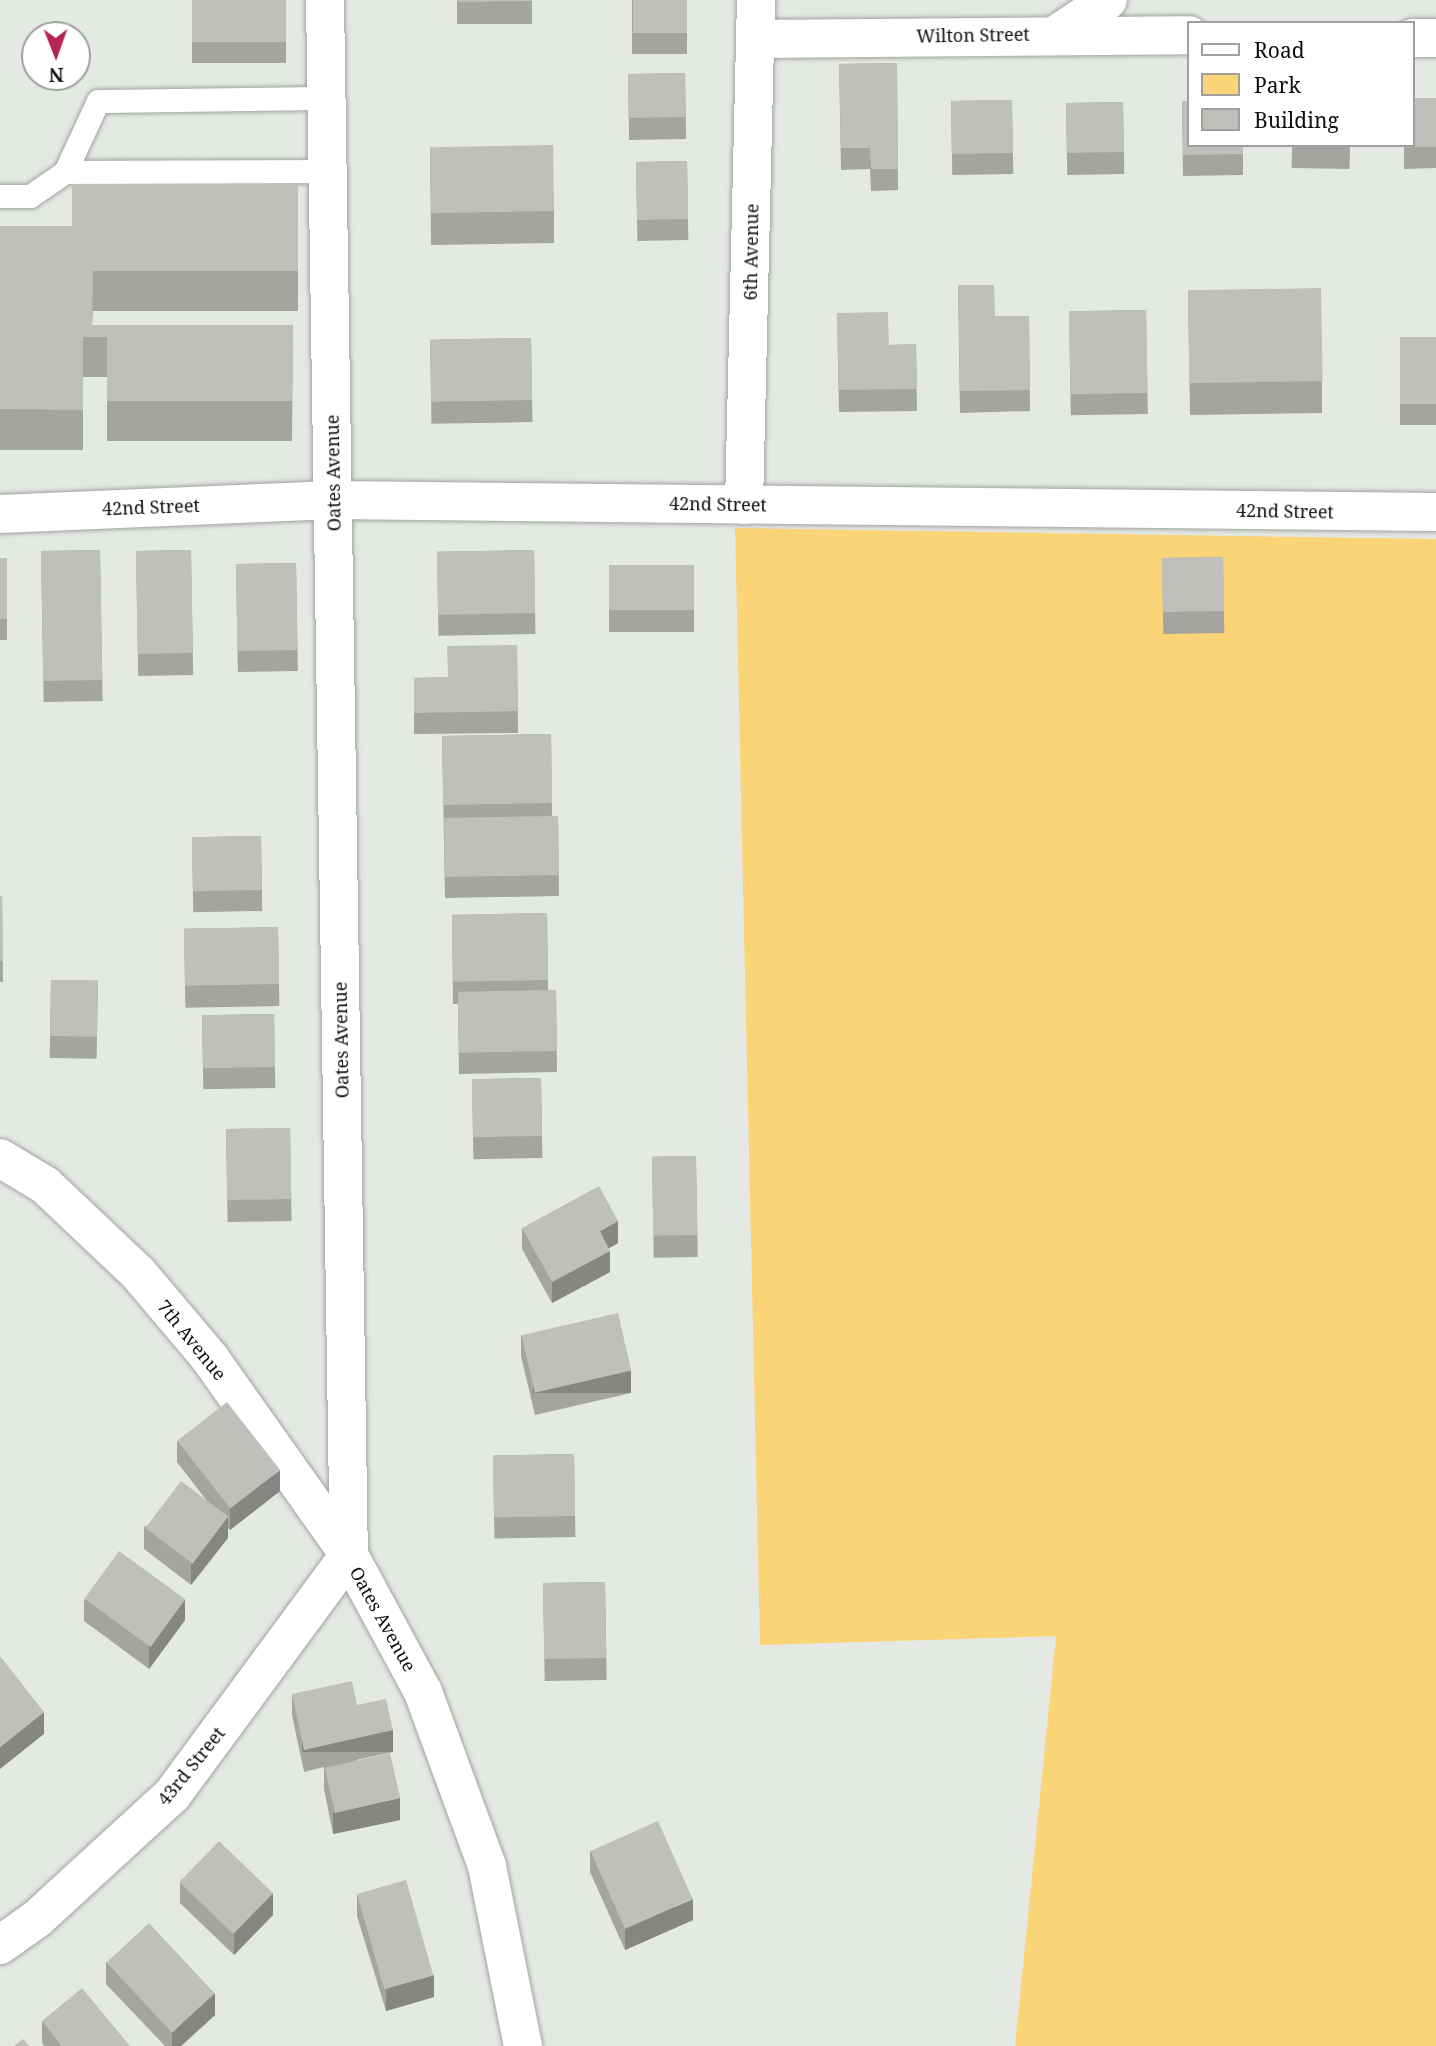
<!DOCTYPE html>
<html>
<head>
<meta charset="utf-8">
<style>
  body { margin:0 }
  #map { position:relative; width:1436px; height:2046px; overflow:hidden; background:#e5e9e4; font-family:"Noto Serif",serif }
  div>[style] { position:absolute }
  .green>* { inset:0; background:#fcd478 }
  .roads { filter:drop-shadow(0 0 2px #a1a4a0) drop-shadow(0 0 2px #a1a4a0) }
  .lane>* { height:23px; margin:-11.5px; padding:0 11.5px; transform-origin:11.5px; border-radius:11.5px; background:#fff }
  .street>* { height:38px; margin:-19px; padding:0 19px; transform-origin:19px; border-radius:19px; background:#fff }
  .wall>* { inset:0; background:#a4a5a1; transform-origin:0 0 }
  .shaded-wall>* { inset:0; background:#868683; transform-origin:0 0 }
  .building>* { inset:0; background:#bfc0bb; transform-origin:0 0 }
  span { translate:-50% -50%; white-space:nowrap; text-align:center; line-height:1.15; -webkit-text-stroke:6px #fff; paint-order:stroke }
  .street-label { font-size:18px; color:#0f100e }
  .legend { position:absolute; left:1187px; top:21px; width:228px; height:126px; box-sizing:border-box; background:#fff; border:2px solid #9f9f9f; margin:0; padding:9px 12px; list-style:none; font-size:21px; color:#0f100e }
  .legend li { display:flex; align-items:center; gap:14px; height:35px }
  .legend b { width:35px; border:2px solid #9f9f9f }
  .north { position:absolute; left:21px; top:21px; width:70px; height:70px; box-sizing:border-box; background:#fff; border:2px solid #9f9f9f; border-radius:50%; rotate:179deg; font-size:19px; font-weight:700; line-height:28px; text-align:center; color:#0f100e }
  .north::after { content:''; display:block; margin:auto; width:24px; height:32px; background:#b42556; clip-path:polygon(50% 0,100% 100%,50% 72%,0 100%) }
</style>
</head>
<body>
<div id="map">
  <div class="green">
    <div style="clip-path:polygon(735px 528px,1436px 539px,1436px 2046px,1015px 2046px,1056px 1636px,760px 1645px)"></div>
  </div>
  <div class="roads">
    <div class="lane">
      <div style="left:65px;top:172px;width:78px;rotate:-65.1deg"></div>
      <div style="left:98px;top:101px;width:228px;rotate:-0.8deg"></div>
      <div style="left:0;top:196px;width:30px"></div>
      <div style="left:30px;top:196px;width:42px;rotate:-34.4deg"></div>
      <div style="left:65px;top:172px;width:262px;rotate:-0.2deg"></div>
    </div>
    <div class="street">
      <div style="left:325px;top:0;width:1555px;rotate:89.12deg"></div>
      <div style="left:349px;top:1555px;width:156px;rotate:61.6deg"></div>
      <div style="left:423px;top:1692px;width:185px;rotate:69.8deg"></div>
      <div style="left:487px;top:1866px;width:184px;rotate:78.7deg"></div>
      <div style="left:1057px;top:34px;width:61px;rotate:-33.7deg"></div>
      <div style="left:1413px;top:38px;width:23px"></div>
      <div style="left:756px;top:39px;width:433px;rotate:-0.5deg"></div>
      <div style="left:744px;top:505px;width:505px;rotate:-88.64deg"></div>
      <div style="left:0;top:514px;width:333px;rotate:-2.4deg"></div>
      <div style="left:333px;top:500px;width:1103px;rotate:0.62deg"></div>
      <div style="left:0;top:1158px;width:52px;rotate:31deg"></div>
      <div style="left:45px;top:1185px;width:128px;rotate:43.4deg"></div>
      <div style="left:138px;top:1273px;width:110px;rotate:49.8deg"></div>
      <div style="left:209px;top:1357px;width:242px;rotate:54.7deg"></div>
      <div style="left:349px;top:1555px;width:298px;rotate:126.4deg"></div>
      <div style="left:172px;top:1795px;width:182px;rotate:137.5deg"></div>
      <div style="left:38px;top:1918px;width:47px;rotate:144.6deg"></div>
    </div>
  </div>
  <div class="wall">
    <div style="left:192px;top:0;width:94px;height:63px"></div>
    <div style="left:457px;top:0;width:75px;height:24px"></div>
    <div style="left:632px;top:0;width:55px;height:54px"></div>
    <div style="clip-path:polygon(897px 63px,898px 190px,871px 191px,870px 169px,841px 170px,839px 64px)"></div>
    <div style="left:685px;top:73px;width:66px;height:57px;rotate:89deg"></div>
    <div style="clip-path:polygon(1436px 98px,1436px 168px,1404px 169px,1404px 145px)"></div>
    <div style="left:1012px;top:100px;width:74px;height:61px;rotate:89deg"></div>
    <div style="clip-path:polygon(1182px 101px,1243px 145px,1243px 175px,1183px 176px)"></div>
    <div style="left:1123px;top:102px;width:72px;height:57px;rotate:89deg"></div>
    <div style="left:1292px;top:145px;width:58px;height:23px;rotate:1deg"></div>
    <div style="clip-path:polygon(430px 147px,554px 211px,554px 243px,431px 245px)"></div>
    <div style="left:687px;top:161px;width:79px;height:51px;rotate:89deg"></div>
    <div style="clip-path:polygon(298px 184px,298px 311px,93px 311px,92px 325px,293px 325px,292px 441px,107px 441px,107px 377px,83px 377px,83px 450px,0 450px,0 226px,72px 226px)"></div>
    <div style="clip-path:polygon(958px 285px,995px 316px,1029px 316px,1030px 411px,960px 413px)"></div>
    <div style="clip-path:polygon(1188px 290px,1322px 381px,1322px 413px,1190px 415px)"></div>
    <div style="left:1146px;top:310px;width:104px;height:77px;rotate:89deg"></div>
    <div style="clip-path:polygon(837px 313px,889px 345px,916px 344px,917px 411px,839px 412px)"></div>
    <div style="left:1436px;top:337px;width:88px;height:36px;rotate:90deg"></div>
    <div style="left:531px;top:338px;width:84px;height:101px;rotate:89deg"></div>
    <div style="left:100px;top:550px;width:151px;height:59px;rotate:89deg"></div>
    <div style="left:191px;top:550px;width:125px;height:55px;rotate:89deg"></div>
    <div style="left:534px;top:550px;width:84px;height:97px;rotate:89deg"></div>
    <div style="left:1223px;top:557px;width:76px;height:61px;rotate:89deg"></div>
    <div style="left:0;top:558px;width:7px;height:82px"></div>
    <div style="left:296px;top:563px;width:108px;height:60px;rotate:89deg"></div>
    <div style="left:694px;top:565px;width:67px;height:85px;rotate:90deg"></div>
    <div style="clip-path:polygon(517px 645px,518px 733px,414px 734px,414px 678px,447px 677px)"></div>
    <div style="clip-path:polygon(551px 734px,552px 816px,558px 816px,559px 896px,445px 898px,442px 736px)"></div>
    <div style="left:261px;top:836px;width:75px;height:69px;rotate:89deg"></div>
    <div style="clip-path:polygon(0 896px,2px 896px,3px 982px,0 982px)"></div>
    <div style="clip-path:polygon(547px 913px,548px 990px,556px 990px,557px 1072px,459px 1074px,458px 1004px,453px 1004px,452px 915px)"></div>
    <div style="left:278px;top:927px;width:79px;height:94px;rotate:89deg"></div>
    <div style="left:51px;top:980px;width:47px;height:78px;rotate:1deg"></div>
    <div style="left:274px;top:1014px;width:74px;height:72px;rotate:89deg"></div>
    <div style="left:541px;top:1078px;width:80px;height:69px;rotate:89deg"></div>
    <div style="left:290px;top:1128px;width:93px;height:64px;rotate:89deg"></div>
    <div style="left:696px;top:1156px;width:101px;height:44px;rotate:89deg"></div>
    <div style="clip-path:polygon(522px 1228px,618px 1243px,609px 1248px,610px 1272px,552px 1303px,522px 1249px)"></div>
    <div style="clip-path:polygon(521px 1335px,631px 1393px,535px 1415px,521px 1356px)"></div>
    <div style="clip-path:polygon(177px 1441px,280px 1491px,230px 1530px,228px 1528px,228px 1538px,191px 1585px,144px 1549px,144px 1527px,207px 1501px,177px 1462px)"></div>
    <div style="left:574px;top:1454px;width:83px;height:81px;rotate:89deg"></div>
    <div style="left:605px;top:1582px;width:98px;height:62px;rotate:89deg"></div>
    <div style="clip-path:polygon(84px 1599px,185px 1620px,149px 1669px,84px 1621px)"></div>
    <div style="clip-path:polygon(292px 1694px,357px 1705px,393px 1752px,356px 1760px,400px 1820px,333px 1834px,324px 1789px,324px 1767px,304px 1772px,292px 1715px)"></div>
    <div style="clip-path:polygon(590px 1851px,693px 1920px,625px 1950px,590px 1872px)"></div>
    <div style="clip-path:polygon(180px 1882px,273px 1915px,234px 1955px,180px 1903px)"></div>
    <div style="clip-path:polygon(357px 1895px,434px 1997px,386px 2011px,357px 1916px)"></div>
    <div style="clip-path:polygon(106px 1962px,215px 2015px,181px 2046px,165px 2046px,106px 1984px)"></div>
    <div style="clip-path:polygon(42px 2021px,130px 2046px,44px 2046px,42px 2043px)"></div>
  </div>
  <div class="shaded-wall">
    <div style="clip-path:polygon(618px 1221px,618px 1243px,600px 1253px,600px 1231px)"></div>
    <div style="clip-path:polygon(610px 1251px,610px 1272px,552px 1303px,552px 1282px)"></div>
    <div style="left:631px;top:1371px;width:22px;height:98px;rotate:90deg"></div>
    <div style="clip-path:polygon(280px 1470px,280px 1491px,230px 1530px,230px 1508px)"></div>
    <div style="clip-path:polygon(228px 1517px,228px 1538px,191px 1585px,191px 1564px)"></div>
    <div style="clip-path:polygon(185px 1599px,185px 1620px,149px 1669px,149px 1647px)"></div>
    <div style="clip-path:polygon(44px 1712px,44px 1734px,0 1769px,0 1747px)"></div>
    <div style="left:393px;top:1730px;width:22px;height:91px;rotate:90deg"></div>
    <div style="clip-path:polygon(400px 1798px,400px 1820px,333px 1834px,333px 1813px)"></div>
    <div style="clip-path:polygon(273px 1893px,273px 1915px,234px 1955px,234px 1933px)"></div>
    <div style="clip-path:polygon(693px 1899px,693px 1920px,625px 1950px,625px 1929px)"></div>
    <div style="clip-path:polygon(434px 1975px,434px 1997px,386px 2011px,386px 1989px)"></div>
    <div style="clip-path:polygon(215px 1993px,215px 2015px,181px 2046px,172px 2046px,172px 2032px)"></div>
  </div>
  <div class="building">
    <div style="left:192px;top:0;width:94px;height:42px"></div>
    <div style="clip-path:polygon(458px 0,532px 0,532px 1px,458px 2px)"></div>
    <div style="left:633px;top:0;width:54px;height:33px"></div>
    <div style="clip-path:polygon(897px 63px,898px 169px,871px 169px,870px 148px,841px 148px,839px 64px)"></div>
    <div style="left:685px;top:73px;width:44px;height:57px;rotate:89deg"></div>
    <div style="clip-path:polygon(1413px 98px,1436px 98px,1436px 147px,1404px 147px,1404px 145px,1413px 145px)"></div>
    <div style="left:1012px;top:100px;width:53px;height:61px;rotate:89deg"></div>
    <div style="clip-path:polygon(1182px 101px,1189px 101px,1189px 145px,1243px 145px,1243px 154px,1183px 155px)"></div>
    <div style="left:1123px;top:102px;width:50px;height:57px;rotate:89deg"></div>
    <div style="left:553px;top:145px;width:66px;height:123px;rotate:89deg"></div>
    <div style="clip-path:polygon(1293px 145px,1350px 145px,1350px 146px,1293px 147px)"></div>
    <div style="left:687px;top:161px;width:58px;height:51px;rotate:89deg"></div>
    <div style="clip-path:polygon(72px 184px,298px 184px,298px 271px,93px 271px,92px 325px,293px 325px,292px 401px,107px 401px,107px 337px,83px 337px,83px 410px,0 409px,0 226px,72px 226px)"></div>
    <div style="clip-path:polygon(958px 285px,994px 285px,995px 316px,1029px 316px,1030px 390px,960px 391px)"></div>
    <div style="left:1321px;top:288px;width:93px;height:133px;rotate:89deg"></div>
    <div style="left:1146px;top:310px;width:83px;height:77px;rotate:89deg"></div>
    <div style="clip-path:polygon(888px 312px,889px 345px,916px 344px,917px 389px,839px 390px,837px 313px)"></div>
    <div style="left:1436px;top:337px;width:67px;height:36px;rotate:90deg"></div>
    <div style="left:531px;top:338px;width:62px;height:101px;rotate:89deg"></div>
    <div style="left:100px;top:550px;width:130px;height:59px;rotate:89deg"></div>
    <div style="left:191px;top:550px;width:103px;height:55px;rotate:89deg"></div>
    <div style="left:534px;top:550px;width:63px;height:97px;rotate:89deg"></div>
    <div style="left:1223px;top:557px;width:54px;height:61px;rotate:89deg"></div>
    <div style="left:0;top:558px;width:7px;height:61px"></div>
    <div style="left:296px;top:563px;width:87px;height:60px;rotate:89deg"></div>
    <div style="left:694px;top:565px;width:45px;height:85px;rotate:90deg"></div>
    <div style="clip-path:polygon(517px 645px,518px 711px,414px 713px,414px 678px,448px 677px,447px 646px)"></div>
    <div style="left:551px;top:734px;width:69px;height:109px;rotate:89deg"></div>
    <div style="left:558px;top:816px;width:59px;height:114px;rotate:89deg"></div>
    <div style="left:261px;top:836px;width:54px;height:69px;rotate:89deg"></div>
    <div style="clip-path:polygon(0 896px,2px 896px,3px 961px,0 961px)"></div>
    <div style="left:547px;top:913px;width:67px;height:95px;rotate:89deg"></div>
    <div style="left:278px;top:927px;width:57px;height:94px;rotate:89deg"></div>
    <div style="left:51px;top:980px;width:47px;height:56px;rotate:1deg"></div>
    <div style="left:556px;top:990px;width:61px;height:98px;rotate:89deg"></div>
    <div style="left:274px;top:1014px;width:53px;height:72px;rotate:89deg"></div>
    <div style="left:541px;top:1078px;width:58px;height:69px;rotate:89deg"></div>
    <div style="left:290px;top:1128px;width:71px;height:64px;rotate:89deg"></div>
    <div style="left:696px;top:1156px;width:79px;height:44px;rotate:89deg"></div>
    <div style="clip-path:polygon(599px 1186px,618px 1221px,600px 1231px,610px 1251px,552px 1282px,522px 1228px)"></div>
    <div style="left:618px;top:1313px;width:59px;height:99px;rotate:77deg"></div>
    <div style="left:227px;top:1402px;width:86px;height:63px;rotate:52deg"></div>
    <div style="left:574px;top:1454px;width:62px;height:81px;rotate:89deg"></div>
    <div style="left:181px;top:1481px;width:59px;height:59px;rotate:37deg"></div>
    <div style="left:119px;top:1551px;width:82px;height:59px;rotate:36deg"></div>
    <div style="left:605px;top:1582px;width:76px;height:62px;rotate:89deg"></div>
    <div style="clip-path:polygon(0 1656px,44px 1712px,0 1747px)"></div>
    <div style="clip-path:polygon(352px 1681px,357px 1705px,386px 1699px,393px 1730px,304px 1750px,292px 1694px)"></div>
    <div style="left:390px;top:1753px;width:46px;height:67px;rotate:77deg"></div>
    <div style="left:658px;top:1821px;width:85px;height:74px;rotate:66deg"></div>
    <div style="left:219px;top:1841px;width:75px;height:57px;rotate:44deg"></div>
    <div style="left:406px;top:1880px;width:99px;height:51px;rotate:74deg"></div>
    <div style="left:149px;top:1923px;width:96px;height:58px;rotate:47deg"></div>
    <div style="clip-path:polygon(82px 1988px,130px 2046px,62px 2046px,42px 2021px)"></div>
    <div style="clip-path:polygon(23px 2039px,29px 2046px,14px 2046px)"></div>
  </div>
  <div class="street-label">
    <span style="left:973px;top:35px;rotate:-1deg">Wilton Street</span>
    <span style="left:751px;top:252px;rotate:-89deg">6th Avenue</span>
    <span style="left:333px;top:473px;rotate:-91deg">Oates Avenue</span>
    <span style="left:718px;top:504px;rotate:1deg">42nd Street</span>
    <span style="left:151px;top:507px;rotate:-2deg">42nd Street</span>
    <span style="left:1285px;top:511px;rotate:1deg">42nd Street</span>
    <span style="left:341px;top:1040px;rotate:-91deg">Oates Avenue</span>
    <span style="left:192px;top:1340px;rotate:51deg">7th Avenue</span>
    <span style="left:383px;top:1619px;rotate:61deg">Oates Avenue</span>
    <span style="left:191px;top:1766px;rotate:-51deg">43rd Street</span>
  </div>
  <ul class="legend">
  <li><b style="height:9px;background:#fff"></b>Road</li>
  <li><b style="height:19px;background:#fcd478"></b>Park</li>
  <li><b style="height:19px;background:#bfc0bb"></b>Building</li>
  </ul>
  <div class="north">N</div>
</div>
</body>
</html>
